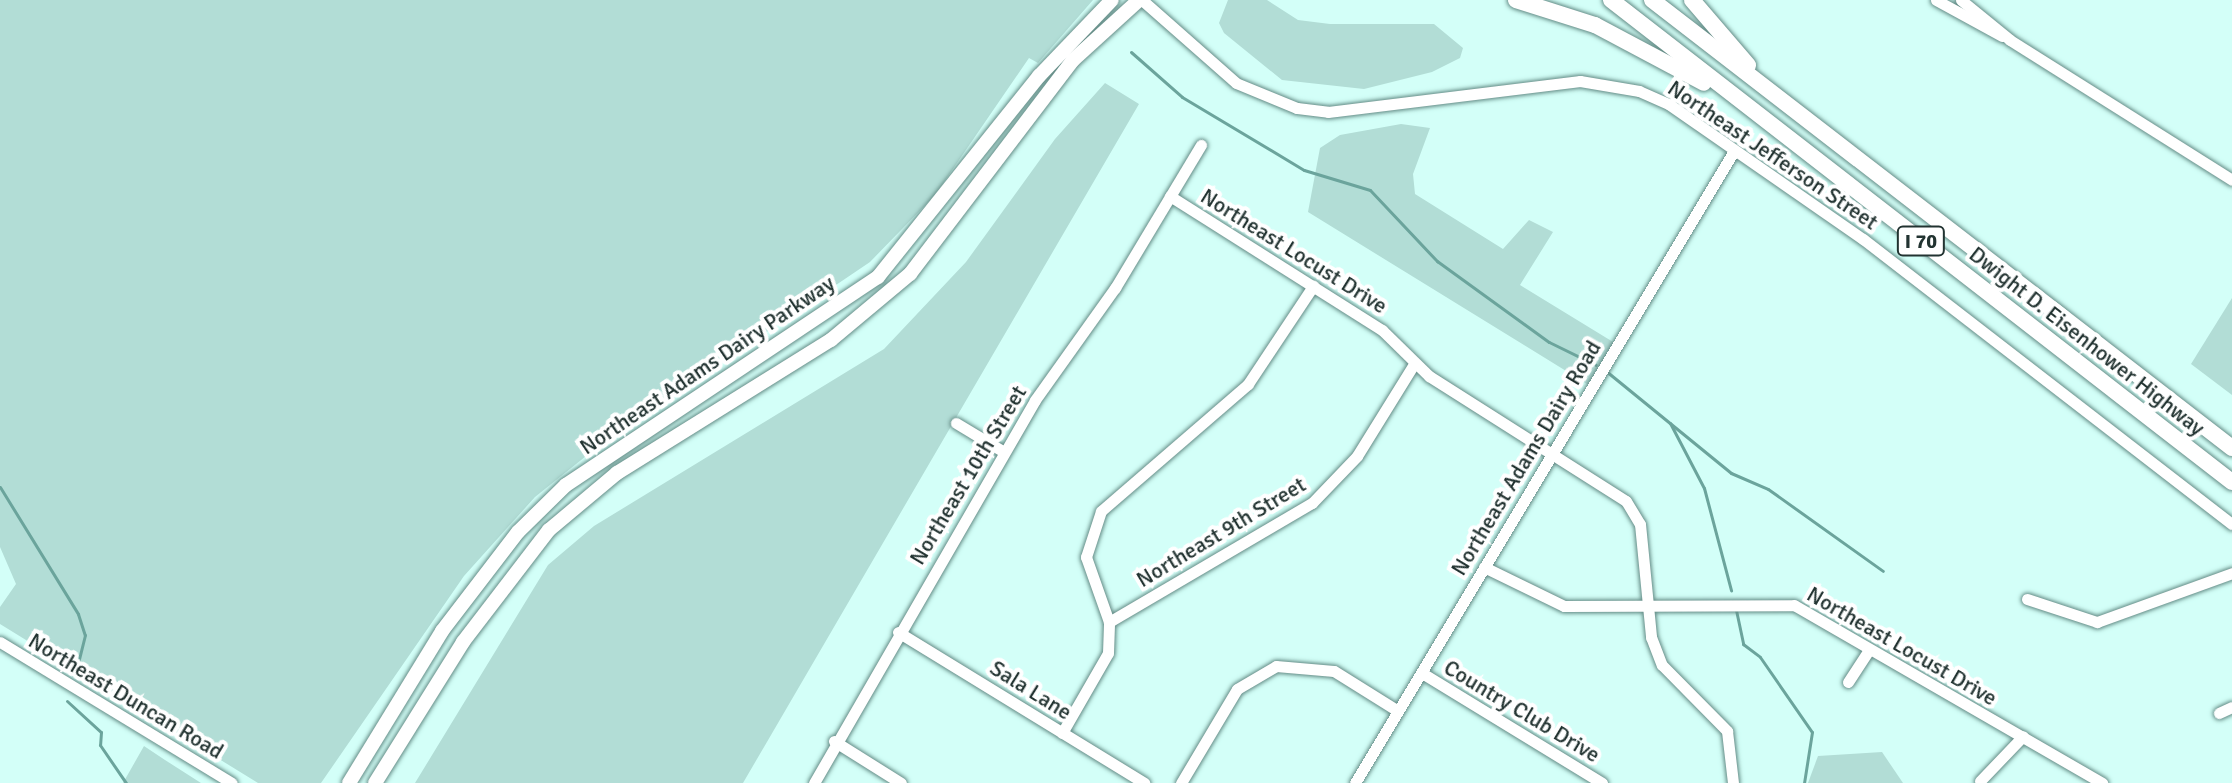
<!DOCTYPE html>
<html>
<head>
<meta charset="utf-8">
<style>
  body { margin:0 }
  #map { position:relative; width:2232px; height:783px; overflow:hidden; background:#d3fff8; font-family:Signika,sans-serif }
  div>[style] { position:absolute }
  .green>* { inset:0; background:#b2ddd6 }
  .stream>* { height:3px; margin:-1.5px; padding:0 1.5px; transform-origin:1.5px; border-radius:1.5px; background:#6ba49c }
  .roads { filter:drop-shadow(0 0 2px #648c86) drop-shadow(0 0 2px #648c86) }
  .minor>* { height:11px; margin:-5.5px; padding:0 5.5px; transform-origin:5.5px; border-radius:5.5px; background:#fff }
  .major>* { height:14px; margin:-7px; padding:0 7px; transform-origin:7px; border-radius:7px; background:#fff }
  .highway>* { height:16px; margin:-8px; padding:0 8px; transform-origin:8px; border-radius:8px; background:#fff }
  span { translate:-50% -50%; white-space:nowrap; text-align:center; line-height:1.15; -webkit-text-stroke:8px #fff; paint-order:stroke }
  .shield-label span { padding:2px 6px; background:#fff; border:2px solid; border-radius:6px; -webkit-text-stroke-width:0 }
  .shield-label { font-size:20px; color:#223331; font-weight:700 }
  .street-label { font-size:22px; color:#223331 }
</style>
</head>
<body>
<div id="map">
  <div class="green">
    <div style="clip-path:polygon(0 0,1093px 0,1038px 63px,1029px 58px,935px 195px,870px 262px,601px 444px,535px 497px,464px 576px,321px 783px,258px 783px,0 624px,0 607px,16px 584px,0 547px)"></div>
    <div style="clip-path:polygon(1228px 0,1267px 0,1298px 20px,1330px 24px,1434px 24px,1463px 48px,1460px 58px,1432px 72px,1364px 89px,1282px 80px,1224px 33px,1219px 23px)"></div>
    <div style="clip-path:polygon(1105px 83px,1139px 104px,743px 783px,415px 783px,548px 565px,594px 526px,884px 349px,966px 262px,1055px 139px)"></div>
    <div style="clip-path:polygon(1401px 124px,1430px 128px,1413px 174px,1415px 194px,1503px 249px,1529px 220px,1553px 232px,1520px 285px,1618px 345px,1592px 387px,1308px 212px,1320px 148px,1340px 135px)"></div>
    <div style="clip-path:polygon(2232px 298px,2232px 395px,2191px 364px)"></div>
    <div style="clip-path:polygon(144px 746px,165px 760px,201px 783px,123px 783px)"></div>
    <div style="clip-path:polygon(1882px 752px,1903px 783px,1808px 783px,1818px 756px)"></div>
  </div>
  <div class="stream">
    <div style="left:1131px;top:52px;width:68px;rotate:41.4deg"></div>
    <div style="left:1182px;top:97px;width:142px;rotate:30.9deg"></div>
    <div style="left:1304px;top:170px;width:69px;rotate:16.9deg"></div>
    <div style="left:1370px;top:190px;width:98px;rotate:46.7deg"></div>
    <div style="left:1437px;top:261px;width:138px;rotate:35.9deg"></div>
    <div style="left:1549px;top:342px;width:52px;rotate:26.1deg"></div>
    <div style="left:1606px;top:371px;width:161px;rotate:39.2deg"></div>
    <div style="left:1731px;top:473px;width:40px;rotate:23.4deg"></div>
    <div style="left:1768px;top:489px;width:141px;rotate:35.5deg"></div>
    <div style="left:1670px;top:423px;width:73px;rotate:62.4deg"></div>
    <div style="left:1704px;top:488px;width:106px;rotate:75.2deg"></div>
    <div style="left:0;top:487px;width:149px;rotate:58.4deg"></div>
    <div style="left:78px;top:614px;width:22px;rotate:72deg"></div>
    <div style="left:85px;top:635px;width:36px;rotate:104deg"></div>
    <div style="left:1736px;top:610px;width:35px;rotate:78deg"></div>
    <div style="left:1743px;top:644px;width:21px;rotate:37deg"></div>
    <div style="left:1760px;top:657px;width:91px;rotate:55.3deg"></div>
    <div style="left:1812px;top:732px;width:52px;rotate:98.9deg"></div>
    <div style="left:67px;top:701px;width:46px;rotate:42.4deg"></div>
    <div style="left:101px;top:732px;width:13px;rotate:94deg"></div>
    <div style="left:100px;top:745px;width:46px;rotate:55.6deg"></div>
  </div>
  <div class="roads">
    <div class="minor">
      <div style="left:1142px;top:0;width:125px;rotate:41.4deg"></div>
      <div style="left:1236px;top:83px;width:66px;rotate:22.3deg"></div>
      <div style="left:1297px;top:108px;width:31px;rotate:7deg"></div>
      <div style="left:1328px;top:112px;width:254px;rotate:-7deg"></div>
      <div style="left:1580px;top:81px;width:60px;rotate:9.6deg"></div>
      <div style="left:1639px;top:91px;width:34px;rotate:24deg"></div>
      <div style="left:1670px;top:105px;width:235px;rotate:34.8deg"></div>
      <div style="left:1863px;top:239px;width:466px;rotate:37.7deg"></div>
      <div style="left:1936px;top:0;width:75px;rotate:28.6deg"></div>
      <div style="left:1961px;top:0;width:63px;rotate:39.2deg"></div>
      <div style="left:2010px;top:40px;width:262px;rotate:32.2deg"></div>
      <div style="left:1170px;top:196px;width:251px;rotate:32.3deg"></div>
      <div style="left:1382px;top:330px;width:66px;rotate:44.4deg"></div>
      <div style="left:1429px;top:376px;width:233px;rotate:32.4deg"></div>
      <div style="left:1626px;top:501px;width:27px;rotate:59deg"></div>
      <div style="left:1640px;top:524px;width:114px;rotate:84.4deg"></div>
      <div style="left:1651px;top:637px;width:30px;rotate:69deg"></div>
      <div style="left:1662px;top:665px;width:93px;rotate:45.4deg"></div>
      <div style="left:1727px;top:731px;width:52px;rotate:83.4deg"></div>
      <div style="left:956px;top:423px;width:56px;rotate:31.1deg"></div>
      <div style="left:1484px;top:567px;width:89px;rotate:26deg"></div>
      <div style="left:1564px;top:606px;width:230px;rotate:-0.2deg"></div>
      <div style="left:1794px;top:605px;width:356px;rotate:30deg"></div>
      <div style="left:2027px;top:599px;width:74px;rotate:18.2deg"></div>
      <div style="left:2097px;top:622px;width:144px;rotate:-19.9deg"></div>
      <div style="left:1109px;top:622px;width:235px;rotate:-30.4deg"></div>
      <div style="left:1312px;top:503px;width:65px;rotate:-46.2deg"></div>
      <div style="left:1357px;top:456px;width:108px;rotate:-58.2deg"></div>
      <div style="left:898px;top:632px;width:289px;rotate:31.5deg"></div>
      <div style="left:0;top:642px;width:271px;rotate:31.3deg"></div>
      <div style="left:1422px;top:673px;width:211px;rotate:31.4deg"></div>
      <div style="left:1848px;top:682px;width:38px;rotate:-57deg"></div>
      <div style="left:2219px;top:713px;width:14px;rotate:-25deg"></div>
      <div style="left:1062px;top:733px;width:92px;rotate:-60.1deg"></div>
      <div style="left:1108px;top:653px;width:31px;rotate:-88deg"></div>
      <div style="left:1109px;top:622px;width:69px;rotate:-109.5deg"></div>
      <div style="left:1086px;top:557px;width:48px;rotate:-71.9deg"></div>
      <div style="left:1101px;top:511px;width:194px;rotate:-40.8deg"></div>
      <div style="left:1248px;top:384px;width:118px;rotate:-56.4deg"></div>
      <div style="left:834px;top:741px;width:79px;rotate:32.1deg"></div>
      <div style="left:1980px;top:781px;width:62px;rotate:-46.3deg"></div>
      <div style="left:814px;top:783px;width:442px;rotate:-60deg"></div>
      <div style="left:1035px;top:400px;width:138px;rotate:-54.5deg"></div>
      <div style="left:1115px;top:288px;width:167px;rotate:-59deg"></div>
      <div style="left:1181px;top:783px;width:109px;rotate:-59.2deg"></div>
      <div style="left:1237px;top:689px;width:45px;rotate:-30.5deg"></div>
      <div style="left:1276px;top:666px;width:58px;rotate:4.9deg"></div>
      <div style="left:1334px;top:671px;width:75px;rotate:32deg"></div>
      <div style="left:1355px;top:783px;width:733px;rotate:-59.06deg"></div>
    </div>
    <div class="major">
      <div style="left:349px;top:783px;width:178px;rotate:-58.5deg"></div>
      <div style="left:442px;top:631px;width:125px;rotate:-52.5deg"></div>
      <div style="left:518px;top:532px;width:67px;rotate:-44.4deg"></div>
      <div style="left:566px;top:485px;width:375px;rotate:-33.7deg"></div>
      <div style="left:878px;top:277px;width:258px;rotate:-51.3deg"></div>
      <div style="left:1039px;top:76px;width:105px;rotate:-46.2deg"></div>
      <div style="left:375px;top:783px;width:166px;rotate:-58deg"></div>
      <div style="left:463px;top:642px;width:141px;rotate:-52.5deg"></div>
      <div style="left:549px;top:530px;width:89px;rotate:-40deg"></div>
      <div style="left:617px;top:473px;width:252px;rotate:-31.9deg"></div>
      <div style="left:831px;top:340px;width:103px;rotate:-39.9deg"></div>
      <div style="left:910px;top:274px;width:268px;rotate:-52.7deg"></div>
      <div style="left:1072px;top:61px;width:91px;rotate:-42.3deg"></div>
    </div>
    <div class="highway">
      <div style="left:1516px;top:0;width:83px;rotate:17.6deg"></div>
      <div style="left:1595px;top:25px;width:123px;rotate:28deg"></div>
      <div style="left:1611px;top:0;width:786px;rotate:37.82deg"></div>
      <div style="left:1652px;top:0;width:733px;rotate:37.68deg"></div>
      <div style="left:1692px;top:0;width:86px;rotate:49.3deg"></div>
    </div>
  </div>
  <div class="shield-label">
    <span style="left:1921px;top:241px">I 70</span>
  </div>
  <div class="street-label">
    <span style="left:1773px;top:155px;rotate:34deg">Northeast Jefferson Street</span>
    <span style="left:1294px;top:251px;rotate:32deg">Northeast Locust Drive</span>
    <span style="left:2087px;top:341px;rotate:38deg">Dwight D. Eisenhower Highway</span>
    <span style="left:707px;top:365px;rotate:-34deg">Northeast Adams Dairy Parkway</span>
    <span style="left:1526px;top:458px;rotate:-59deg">Northeast Adams Dairy Road</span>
    <span style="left:968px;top:475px;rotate:-59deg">Northeast 10th Street</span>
    <span style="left:1221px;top:532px;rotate:-31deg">Northeast 9th Street</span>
    <span style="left:1902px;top:646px;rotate:30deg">Northeast Locust Drive</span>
    <span style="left:1031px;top:690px;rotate:32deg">Sala Lane</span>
    <span style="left:126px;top:696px;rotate:31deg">Northeast Duncan Road</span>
    <span style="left:1522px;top:711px;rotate:31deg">Country Club Drive</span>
  </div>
</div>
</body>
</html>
